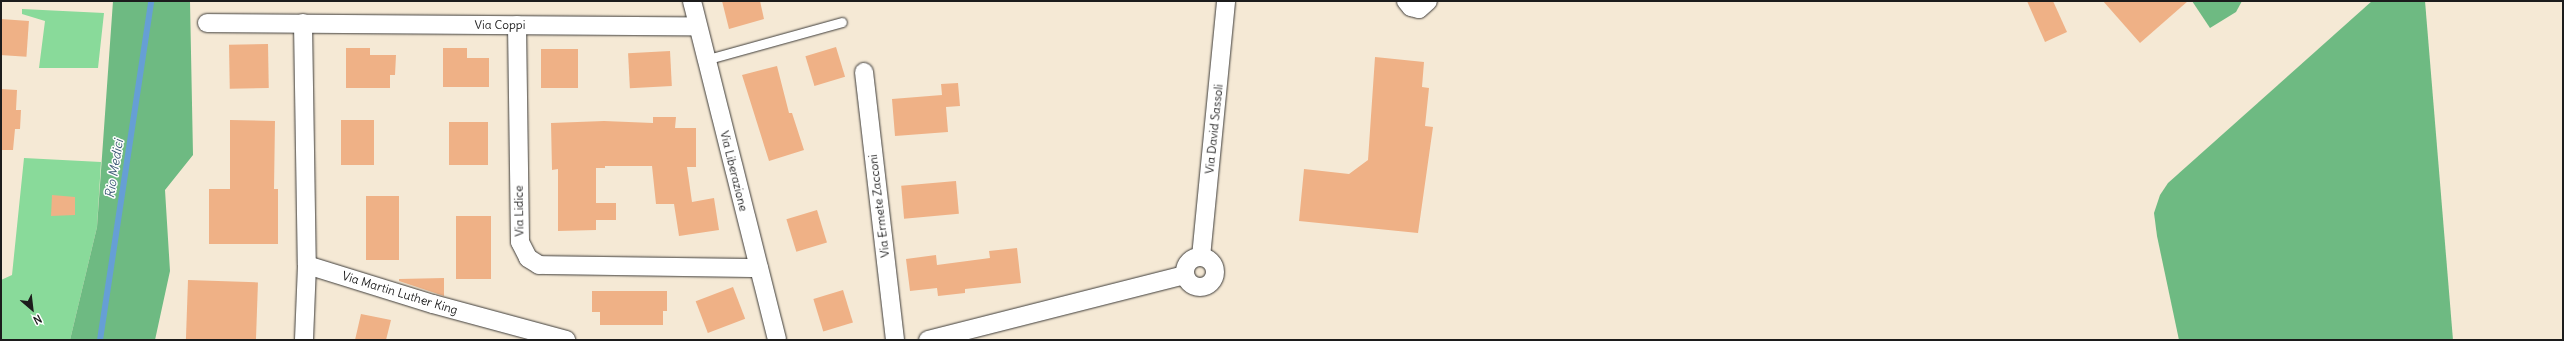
<!DOCTYPE html>
<html>
<head>
<meta charset="utf-8">
<style>
  body { margin:0 }
  #map { position:relative; width:2564px; height:341px; overflow:hidden; background:#f5e9d5; font-family:Delius,sans-serif }
  div>[style] { position:absolute }
  .green>* { inset:0; background:#89da9a }
  .forest>* { inset:0; background:#6eba82 }
  .stream>* { height:6px; margin:-3px; padding:0 3px; transform-origin:3px; border-radius:3px; background:#669fd5 }
  .building>* { inset:0; background:#efb186; transform-origin:0 0 }
  .roads { filter:drop-shadow(0 0 1px #3d3b38) drop-shadow(0 0 1px #3d3b38) }
  .lane>* { height:9px; margin:-4.5px; padding:0 4.5px; transform-origin:4.5px; border-radius:4.5px; background:#fff }
  .street>* { height:18px; margin:-9px; padding:0 9px; transform-origin:9px; border-radius:9px; background:#fff }
  .street>.ring { margin:-9px; padding:0; box-sizing:content-box; background:none; border:18px solid #fff; border-radius:50% }
  span { translate:-50% -50%; white-space:nowrap; text-align:center; line-height:1.15; -webkit-text-stroke:3px #fff; paint-order:stroke }
  .street-label { font-size:12px; color:#1c1c1c }
  .water-label { font-size:13px; color:#415e78; font-style:italic }
  .frame { position:absolute; inset:0; border:2px solid #1c1c1c; pointer-events:none }
  .north { position:absolute; left:12px; top:289px; width:40px; height:40px; -webkit-text-stroke:3px #fff; paint-order:stroke; rotate:152deg; font-size:11px; font-weight:700; line-height:16px; text-align:center; color:#1c1c1c }
  .north::after { content:''; display:block; margin:auto; width:14px; height:18px; background:#1c1c1c; clip-path:polygon(50% 0,100% 100%,50% 72%,0 100%) }
</style>
</head>
<body>
<div id="map">
  <div class="green">
    <div style="clip-path:polygon(22px 9px,104px 13px,98px 68px,39px 68px,45px 21px,22px 14px)"></div>
    <div style="clip-path:polygon(24px 158px,101px 162px,97px 227px,70px 340px,1px 340px,1px 280px,12px 275px)"></div>
  </div>
  <div class="forest">
    <div style="clip-path:polygon(113px 1px,190px 1px,193px 155px,165px 190px,170px 271px,155px 340px,70px 340px,97px 227px)"></div>
    <div style="clip-path:polygon(2192px 1px,2242px 1px,2236px 12px,2210px 28px)"></div>
    <div style="clip-path:polygon(2372px 1px,2425px 1px,2453px 340px,2179px 340px,2157px 236px,2154px 213px,2160px 195px,2168px 183px)"></div>
  </div>
  <div class="stream">
    <div style="left:100px;top:340px;width:343px;rotate:-81.4deg"></div>
  </div>
  <div class="building">
    <div style="clip-path:polygon(722px 1px,760px 1px,764px 19px,729px 29px)"></div>
    <div style="clip-path:polygon(2027px 1px,2053px 1px,2067px 32px,2045px 42px)"></div>
    <div style="clip-path:polygon(2103px 1px,2188px 1px,2140px 43px)"></div>
    <div style="left:1px;top:19px;width:28px;height:36px;rotate:4deg"></div>
    <div style="left:268px;top:44px;width:44px;height:39px;rotate:89deg"></div>
    <div style="left:836px;top:47px;width:31px;height:32px;rotate:73deg"></div>
    <div style="clip-path:polygon(346px 48px,370px 48px,370px 55px,396px 55px,395px 75px,390px 75px,390px 88px,346px 88px)"></div>
    <div style="clip-path:polygon(443px 48px,467px 48px,467px 58px,489px 58px,489px 87px,443px 87px)"></div>
    <div style="left:541px;top:49px;width:37px;height:39px"></div>
    <div style="left:670px;top:51px;width:35px;height:42px;rotate:87deg"></div>
    <div style="clip-path:polygon(1375px 57px,1424px 62px,1422px 87px,1429px 88px,1425px 126px,1433px 127px,1418px 233px,1299px 221px,1304px 169px,1349px 174px,1368px 160px)"></div>
    <div style="clip-path:polygon(777px 66px,789px 113px,792px 113px,804px 150px,769px 161px,742px 75px)"></div>
    <div style="clip-path:polygon(958px 83px,960px 106px,946px 107px,948px 132px,895px 136px,892px 99px,942px 95px,941px 84px)"></div>
    <div style="clip-path:polygon(1px 89px,17px 90px,16px 110px,21px 110px,20px 129px,15px 129px,13px 150px,1px 150px)"></div>
    <div style="clip-path:polygon(653px 117px,676px 117px,675px 128px,696px 128px,696px 167px,687px 167px,692px 202px,714px 198px,719px 230px,679px 236px,674px 204px,656px 204px,652px 166px,605px 166px,605px 168px,596px 168px,596px 203px,616px 203px,616px 220px,596px 220px,596px 230px,558px 231px,558px 169px,552px 170px,551px 123px,604px 121px,653px 123px)"></div>
    <div style="clip-path:polygon(230px 120px,275px 121px,274px 189px,278px 189px,278px 244px,209px 244px,209px 189px,230px 189px)"></div>
    <div style="left:341px;top:120px;width:33px;height:45px"></div>
    <div style="left:488px;top:122px;width:43px;height:39px;rotate:90deg"></div>
    <div style="left:956px;top:181px;width:33px;height:55px;rotate:85deg"></div>
    <div style="clip-path:polygon(52px 195px,75px 197px,75px 215px,51px 216px)"></div>
    <div style="left:366px;top:196px;width:33px;height:64px"></div>
    <div style="left:817px;top:210px;width:34px;height:32px;rotate:73deg"></div>
    <div style="left:456px;top:216px;width:35px;height:63px"></div>
    <div style="clip-path:polygon(1017px 248px,1021px 283px,965px 289px,965px 293px,938px 296px,937px 288px,910px 291px,906px 259px,936px 255px,937px 265px,990px 258px,989px 251px)"></div>
    <div style="clip-path:polygon(444px 278px,444px 296px,399px 281px,399px 279px)"></div>
    <div style="left:188px;top:280px;width:70px;height:60px;rotate:2deg"></div>
    <div style="left:733px;top:287px;width:34px;height:40px;rotate:69deg"></div>
    <div style="left:843px;top:290px;width:34px;height:31px;rotate:73deg"></div>
    <div style="clip-path:polygon(592px 291px,667px 291px,667px 311px,663px 311px,663px 325px,600px 325px,600px 312px,592px 312px)"></div>
    <div style="clip-path:polygon(361px 314px,391px 320px,386px 340px,355px 340px)"></div>
  </div>
  <div class="roads">
    <div class="lane">
      <div style="left:705px;top:60px;width:142px;rotate:-15.5deg"></div>
    </div>
    <div class="street">
      <div style="left:692px;top:1px;width:349px;rotate:75.9deg"></div>
      <div style="left:1406px;top:1px;width:8px;rotate:50deg"></div>
      <div style="left:1411px;top:7px;width:8px;rotate:14deg"></div>
      <div style="left:1419px;top:9px;width:12px;rotate:-42deg"></div>
      <div style="left:207px;top:23px;width:490px;rotate:0.4deg"></div>
      <div style="left:303px;top:23px;width:242px;rotate:89.1deg"></div>
      <div style="left:307px;top:265px;width:75px;rotate:92.3deg"></div>
      <div style="left:517px;top:25px;width:217px;rotate:89.2deg"></div>
      <div style="left:520px;top:242px;width:18px;rotate:63deg"></div>
      <div style="left:528px;top:258px;width:13px;rotate:32deg"></div>
      <div style="left:539px;top:265px;width:220px;rotate:0.8deg"></div>
      <div style="left:864px;top:72px;width:270px;rotate:83.4deg"></div>
      <div class="ring" style="left:1185px;top:257px;width:12px;height:12px"></div>
      <div style="left:1201px;top:257px;width:257px;rotate:-84.4deg"></div>
      <div style="left:307px;top:265px;width:132px;rotate:17.2deg"></div>
      <div style="left:433px;top:304px;width:138px;rotate:15.1deg"></div>
      <div style="left:928px;top:340px;width:265px;rotate:-14.2deg"></div>
    </div>
  </div>
  <div class="street-label">
    <span style="left:500px;top:25px">Via Coppi</span>
    <span style="left:1214px;top:129px;rotate:-84deg">Via David Sassoli</span>
    <span style="left:734px;top:171px;rotate:76deg">Via Liberazione</span>
    <span style="left:879px;top:206px;rotate:-97deg">Via Ermete Zacconi</span>
    <span style="left:519px;top:211px;rotate:-91deg">Via Lidice</span>
    <span style="left:400px;top:293px;rotate:17deg">Via Martin Luther King</span>
  </div>
  <div class="water-label">
    <span style="left:115px;top:169px;rotate:-81deg">Rio Medici</span>
  </div>
  <div class="frame"></div>
  <div class="north">N</div>
</div>
</body>
</html>
